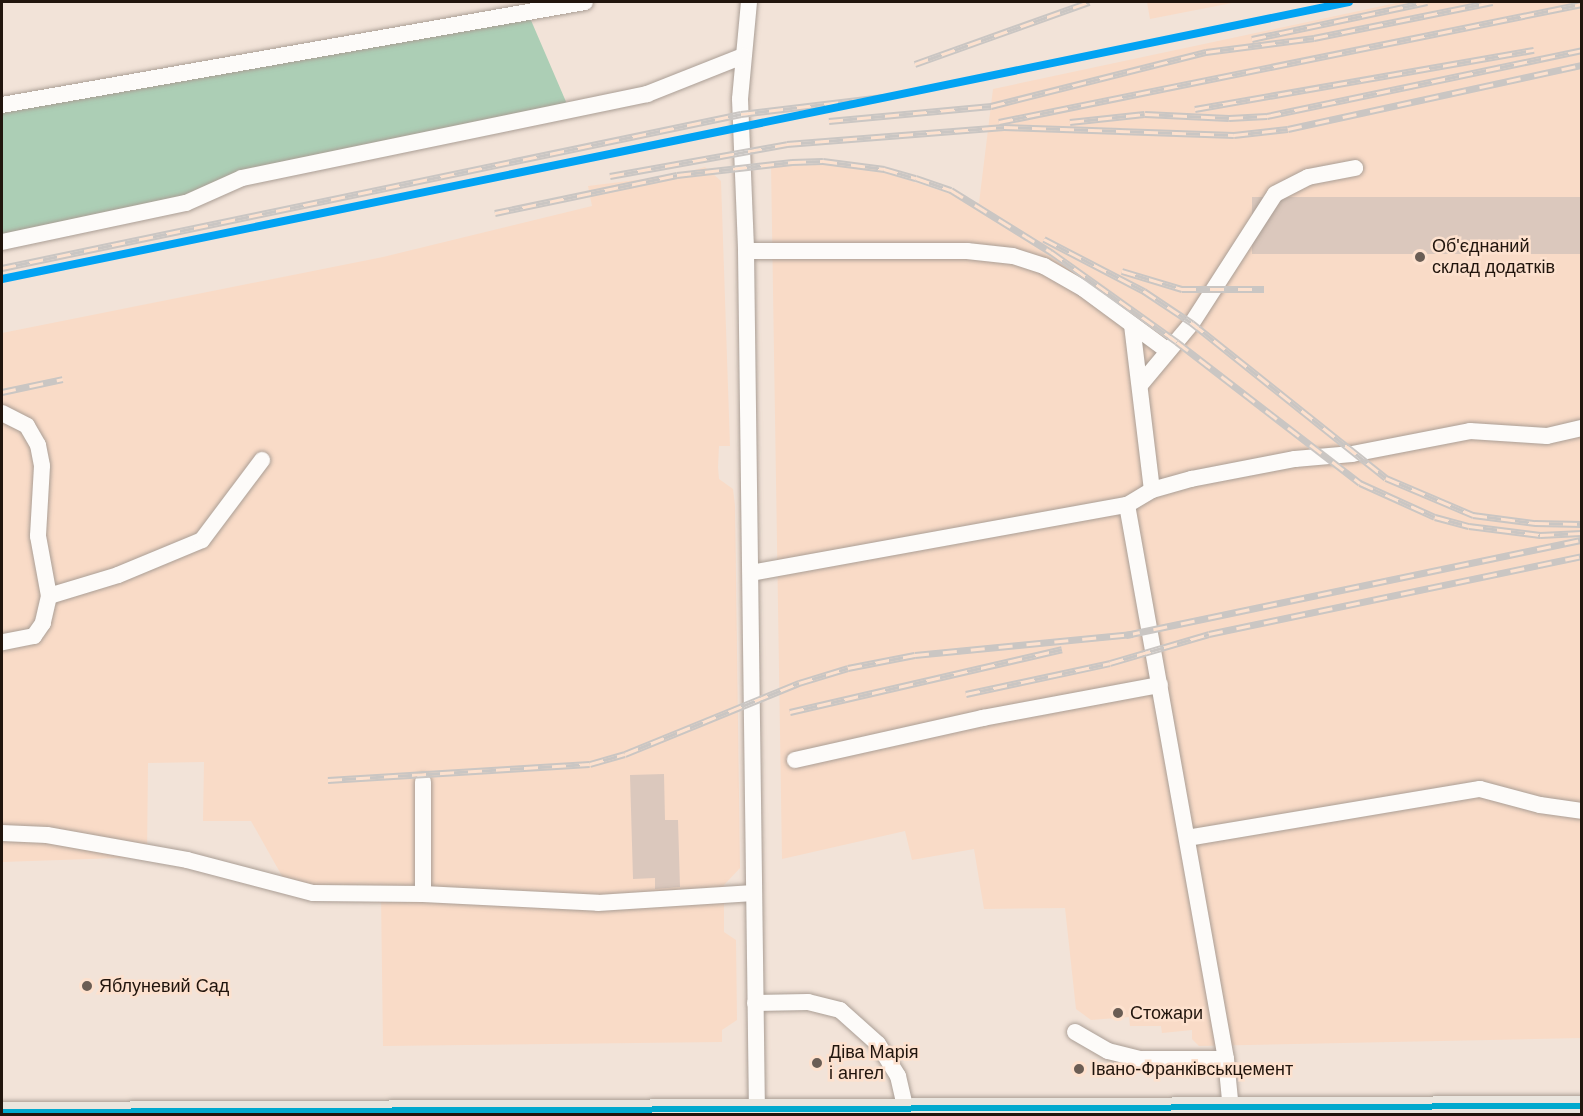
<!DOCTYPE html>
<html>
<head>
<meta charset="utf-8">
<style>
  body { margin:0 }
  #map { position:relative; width:1583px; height:1116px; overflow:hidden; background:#f2e3d8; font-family:Arial,sans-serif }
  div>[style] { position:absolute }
  .built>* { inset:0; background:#f9dbc7 }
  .forest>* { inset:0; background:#acceb5 }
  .building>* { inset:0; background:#dbc8bd; transform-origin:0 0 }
  .roads { filter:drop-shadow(0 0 2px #aa9e95) drop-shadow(0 0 2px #aa9e95) }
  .minor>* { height:16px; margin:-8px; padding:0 8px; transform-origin:8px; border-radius:8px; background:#fdfbf9 }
  .major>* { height:20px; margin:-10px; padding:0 10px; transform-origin:10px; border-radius:10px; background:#eae5de }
  .rail>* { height:7px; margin-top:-3.5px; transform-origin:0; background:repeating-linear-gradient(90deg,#fde1ce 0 14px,#cac6c3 0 28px); box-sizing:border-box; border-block:2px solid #cac6c3 }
  .bus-1>* { height:6px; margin:-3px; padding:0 3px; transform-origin:3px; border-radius:3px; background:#00a9ce }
  .rail-1>* { height:8px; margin:-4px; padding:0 4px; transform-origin:4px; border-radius:4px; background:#02a3f3 }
  .dots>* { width:16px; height:16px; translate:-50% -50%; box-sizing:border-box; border:3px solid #fde1ce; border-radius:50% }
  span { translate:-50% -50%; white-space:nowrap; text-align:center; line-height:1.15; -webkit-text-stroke:5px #fde1ce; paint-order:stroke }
  .poi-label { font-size:18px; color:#21150d }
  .left { translate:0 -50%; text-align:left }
  .frame { position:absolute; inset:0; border:3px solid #21150d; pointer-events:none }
</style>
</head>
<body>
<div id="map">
  <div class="built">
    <div style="clip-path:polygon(1147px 2px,1237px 2px,1150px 19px)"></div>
    <div style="clip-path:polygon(1401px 2px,1581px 2px,1581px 1038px,1199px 1046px,1192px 1039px,1192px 1030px,1162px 1033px,1161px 1026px,1130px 1026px,1129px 1017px,1091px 1020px,1076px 1009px,1065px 908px,984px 909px,974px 849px,912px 860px,905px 831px,782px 859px,771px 164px,862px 165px,979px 203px,993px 89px)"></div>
    <div style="clip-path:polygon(705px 167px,721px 181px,730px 446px,719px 446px,718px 467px,719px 479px,733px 489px,735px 506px,740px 868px,724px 885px,724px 932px,736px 940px,737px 1020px,722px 1030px,722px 1042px,383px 1046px,381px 895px,291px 892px,251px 821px,203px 821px,204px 762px,148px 763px,147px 857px,2px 862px,2px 333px,383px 257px,592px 206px,588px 186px,677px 175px)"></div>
  </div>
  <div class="forest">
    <div style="clip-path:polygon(527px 11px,570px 111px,242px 178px,186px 203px,2px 236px,2px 105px)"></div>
  </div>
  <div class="building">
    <div style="left:1581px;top:197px;width:57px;height:329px;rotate:90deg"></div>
    <div style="clip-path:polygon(664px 774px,665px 820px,678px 820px,680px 887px,655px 889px,655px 878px,633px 879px,630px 775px)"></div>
  </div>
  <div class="roads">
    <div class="minor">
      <div style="left:749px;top:2px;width:97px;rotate:95.3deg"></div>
      <div style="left:740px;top:99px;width:152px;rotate:87.7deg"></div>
      <div style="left:746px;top:251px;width:860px;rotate:89.27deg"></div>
      <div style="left:2px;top:105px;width:592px;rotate:-10.02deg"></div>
      <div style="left:2px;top:242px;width:188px;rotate:-12deg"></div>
      <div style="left:186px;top:203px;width:61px;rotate:-24.1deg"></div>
      <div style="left:242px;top:178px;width:414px;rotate:-11.7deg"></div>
      <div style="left:647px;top:94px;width:103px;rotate:-21.6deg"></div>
      <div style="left:746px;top:251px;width:221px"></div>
      <div style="left:967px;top:251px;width:46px;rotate:6.2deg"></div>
      <div style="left:1013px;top:256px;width:33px;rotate:18deg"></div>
      <div style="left:1044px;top:266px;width:46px;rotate:29.9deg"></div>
      <div style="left:1084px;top:289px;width:104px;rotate:36.4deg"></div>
      <div style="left:1132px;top:325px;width:166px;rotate:83.1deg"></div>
      <div style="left:1140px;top:385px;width:81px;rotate:-50deg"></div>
      <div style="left:1192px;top:323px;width:153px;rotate:-57.2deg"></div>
      <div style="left:1275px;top:194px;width:37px;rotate:-27deg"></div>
      <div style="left:1308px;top:177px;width:48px;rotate:-10.8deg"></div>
      <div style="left:2px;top:413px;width:28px;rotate:27deg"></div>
      <div style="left:27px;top:426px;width:22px;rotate:60deg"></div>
      <div style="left:38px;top:445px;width:21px;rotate:79deg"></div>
      <div style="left:42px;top:466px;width:70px;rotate:93.3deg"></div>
      <div style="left:38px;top:536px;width:61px;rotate:79.6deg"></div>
      <div style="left:49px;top:596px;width:28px;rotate:103deg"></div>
      <div style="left:43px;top:623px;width:16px;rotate:125deg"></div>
      <div style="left:34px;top:636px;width:33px;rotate:169deg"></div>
      <div style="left:751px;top:573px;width:382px;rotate:-10.3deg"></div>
      <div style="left:49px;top:596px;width:72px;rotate:-16.9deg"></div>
      <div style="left:118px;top:575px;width:91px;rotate:-22.6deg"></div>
      <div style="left:202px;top:540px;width:100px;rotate:-53.1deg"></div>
      <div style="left:795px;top:760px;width:193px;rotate:-12.6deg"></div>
      <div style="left:983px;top:718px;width:180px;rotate:-10.6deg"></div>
      <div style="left:423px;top:782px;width:112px;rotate:90deg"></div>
      <div style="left:2px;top:833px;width:45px;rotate:2.5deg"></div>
      <div style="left:47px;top:835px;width:142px;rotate:10.1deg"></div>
      <div style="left:187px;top:860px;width:130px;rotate:14.7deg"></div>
      <div style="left:313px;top:893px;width:110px;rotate:0.5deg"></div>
      <div style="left:423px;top:894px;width:175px;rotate:2.9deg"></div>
      <div style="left:598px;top:903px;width:156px;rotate:-3.7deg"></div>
      <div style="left:1187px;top:838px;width:297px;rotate:-9.5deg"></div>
      <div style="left:1480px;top:789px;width:62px;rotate:14.9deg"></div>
      <div style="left:1540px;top:805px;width:42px;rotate:8.1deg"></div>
      <div style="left:755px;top:1003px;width:53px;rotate:-1.1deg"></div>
      <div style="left:808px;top:1002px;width:33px;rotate:14deg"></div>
      <div style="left:840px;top:1010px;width:51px;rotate:41.8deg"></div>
      <div style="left:878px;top:1044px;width:38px;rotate:58deg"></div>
      <div style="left:898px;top:1076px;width:35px;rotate:77deg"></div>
      <div style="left:1075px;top:1032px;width:38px;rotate:30deg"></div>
      <div style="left:1108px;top:1051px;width:33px;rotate:14deg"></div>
      <div style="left:1140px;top:1059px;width:86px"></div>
      <div style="left:1231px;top:1110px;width:51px;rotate:-95.6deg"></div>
      <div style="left:1226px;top:1059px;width:563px;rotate:-100.13deg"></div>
      <div style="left:1127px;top:505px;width:29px;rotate:-31deg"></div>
      <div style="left:1152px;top:490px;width:41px;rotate:-15.8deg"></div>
      <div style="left:1191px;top:479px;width:106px;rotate:-10.9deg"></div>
      <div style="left:1295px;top:459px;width:57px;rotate:-5deg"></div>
      <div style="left:1352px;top:454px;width:120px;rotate:-11deg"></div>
      <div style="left:1470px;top:431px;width:77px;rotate:3.7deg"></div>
      <div style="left:1547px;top:436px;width:36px;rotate:-13deg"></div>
    </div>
    <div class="major">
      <div style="left:2px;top:1112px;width:1580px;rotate:-0.22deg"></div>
    </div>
  </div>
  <div class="rail">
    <div style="left:1252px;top:39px;width:179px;rotate:-11.9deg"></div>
    <div style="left:915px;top:64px;width:185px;rotate:-19.6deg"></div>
    <div style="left:1195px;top:109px;width:344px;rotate:-9.9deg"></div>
    <div style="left:829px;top:121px;width:163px;rotate:-5.3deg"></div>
    <div style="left:991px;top:106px;width:222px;rotate:-14.1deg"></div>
    <div style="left:1206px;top:52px;width:109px;rotate:-7.4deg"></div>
    <div style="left:1314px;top:38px;width:182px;rotate:-11.4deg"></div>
    <div style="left:999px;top:122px;width:595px;rotate:-11.44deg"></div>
    <div style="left:1070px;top:122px;width:75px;rotate:-6.1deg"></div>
    <div style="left:1145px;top:114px;width:84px;rotate:2.7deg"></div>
    <div style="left:1229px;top:118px;width:38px;rotate:-3deg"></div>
    <div style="left:1267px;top:116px;width:322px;rotate:-11.8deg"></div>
    <div style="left:610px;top:176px;width:180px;rotate:-10.2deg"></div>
    <div style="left:787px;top:144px;width:218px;rotate:-4.5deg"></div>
    <div style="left:1004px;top:127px;width:230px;rotate:2deg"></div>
    <div style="left:1234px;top:135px;width:54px;rotate:-6.3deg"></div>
    <div style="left:1288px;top:129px;width:301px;rotate:-12.3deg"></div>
    <div style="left:495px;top:213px;width:186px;rotate:-11.8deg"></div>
    <div style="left:677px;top:175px;width:116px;rotate:-6.4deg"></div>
    <div style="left:792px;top:162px;width:31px;rotate:-2deg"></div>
    <div style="left:823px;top:161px;width:62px;rotate:7.5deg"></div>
    <div style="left:884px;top:169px;width:33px;rotate:16deg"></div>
    <div style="left:916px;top:178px;width:37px;rotate:19deg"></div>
    <div style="left:951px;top:190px;width:118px;rotate:31.8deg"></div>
    <div style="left:1051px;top:252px;width:155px;rotate:35.5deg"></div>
    <div style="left:1177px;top:342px;width:231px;rotate:37.6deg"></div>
    <div style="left:1360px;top:483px;width:82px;rotate:24.4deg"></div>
    <div style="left:1435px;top:517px;width:35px;rotate:15deg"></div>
    <div style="left:1469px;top:526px;width:72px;rotate:7.2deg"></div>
    <div style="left:1540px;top:535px;width:42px;rotate:-2.7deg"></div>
    <div style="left:1044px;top:239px;width:113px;rotate:27.5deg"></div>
    <div style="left:1144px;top:291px;width:58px;rotate:33.7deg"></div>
    <div style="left:1192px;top:323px;width:248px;rotate:38.6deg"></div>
    <div style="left:1386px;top:478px;width:95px;rotate:23deg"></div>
    <div style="left:1473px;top:515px;width:63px;rotate:7.4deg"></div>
    <div style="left:1535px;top:523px;width:47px;rotate:1.2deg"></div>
    <div style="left:2px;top:268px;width:755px;rotate:-11.77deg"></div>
    <div style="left:741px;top:114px;width:143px;rotate:-6.8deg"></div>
    <div style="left:1122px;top:271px;width:63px;rotate:16.7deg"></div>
    <div style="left:1182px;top:289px;width:82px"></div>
    <div style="left:2px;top:392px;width:62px;rotate:-12deg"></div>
    <div style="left:1126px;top:635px;width:466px;rotate:-11.8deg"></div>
    <div style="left:966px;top:694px;width:147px;rotate:-12.1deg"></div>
    <div style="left:1110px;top:663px;width:103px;rotate:-16.3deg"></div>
    <div style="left:1209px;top:634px;width:381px;rotate:-11.8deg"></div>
    <div style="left:790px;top:712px;width:279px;rotate:-13deg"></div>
    <div style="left:328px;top:780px;width:262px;rotate:-3.5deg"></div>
    <div style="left:590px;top:764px;width:36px;rotate:-16deg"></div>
    <div style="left:625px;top:754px;width:188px;rotate:-22.2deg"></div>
    <div style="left:799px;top:683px;width:51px;rotate:-17deg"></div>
    <div style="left:848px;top:668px;width:68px;rotate:-11deg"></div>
    <div style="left:915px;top:655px;width:219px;rotate:-5.5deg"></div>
  </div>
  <div class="bus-1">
    <div style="left:2px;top:1112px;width:1580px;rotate:-0.22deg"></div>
  </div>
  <div class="rail-1">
    <div style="left:2px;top:279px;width:1375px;rotate:-11.62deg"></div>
  </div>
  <div class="dots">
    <div style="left:1420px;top:257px;background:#6a5d54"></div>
    <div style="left:87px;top:986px;background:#6a5d54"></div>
    <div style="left:1118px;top:1013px;background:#6a5d54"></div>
    <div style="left:817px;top:1063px;background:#6a5d54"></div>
    <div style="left:1079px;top:1069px;background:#6a5d54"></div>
  </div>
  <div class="poi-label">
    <span class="left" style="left:1432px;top:257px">Об'єднаний<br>склад додатків</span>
    <span class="left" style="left:99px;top:986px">Яблуневий Сад</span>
    <span class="left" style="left:1130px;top:1013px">Стожари</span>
    <span class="left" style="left:829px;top:1063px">Діва Марія<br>і ангел</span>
    <span class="left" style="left:1091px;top:1069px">Івано-Франківськцемент</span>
  </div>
  <div class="frame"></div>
</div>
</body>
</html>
